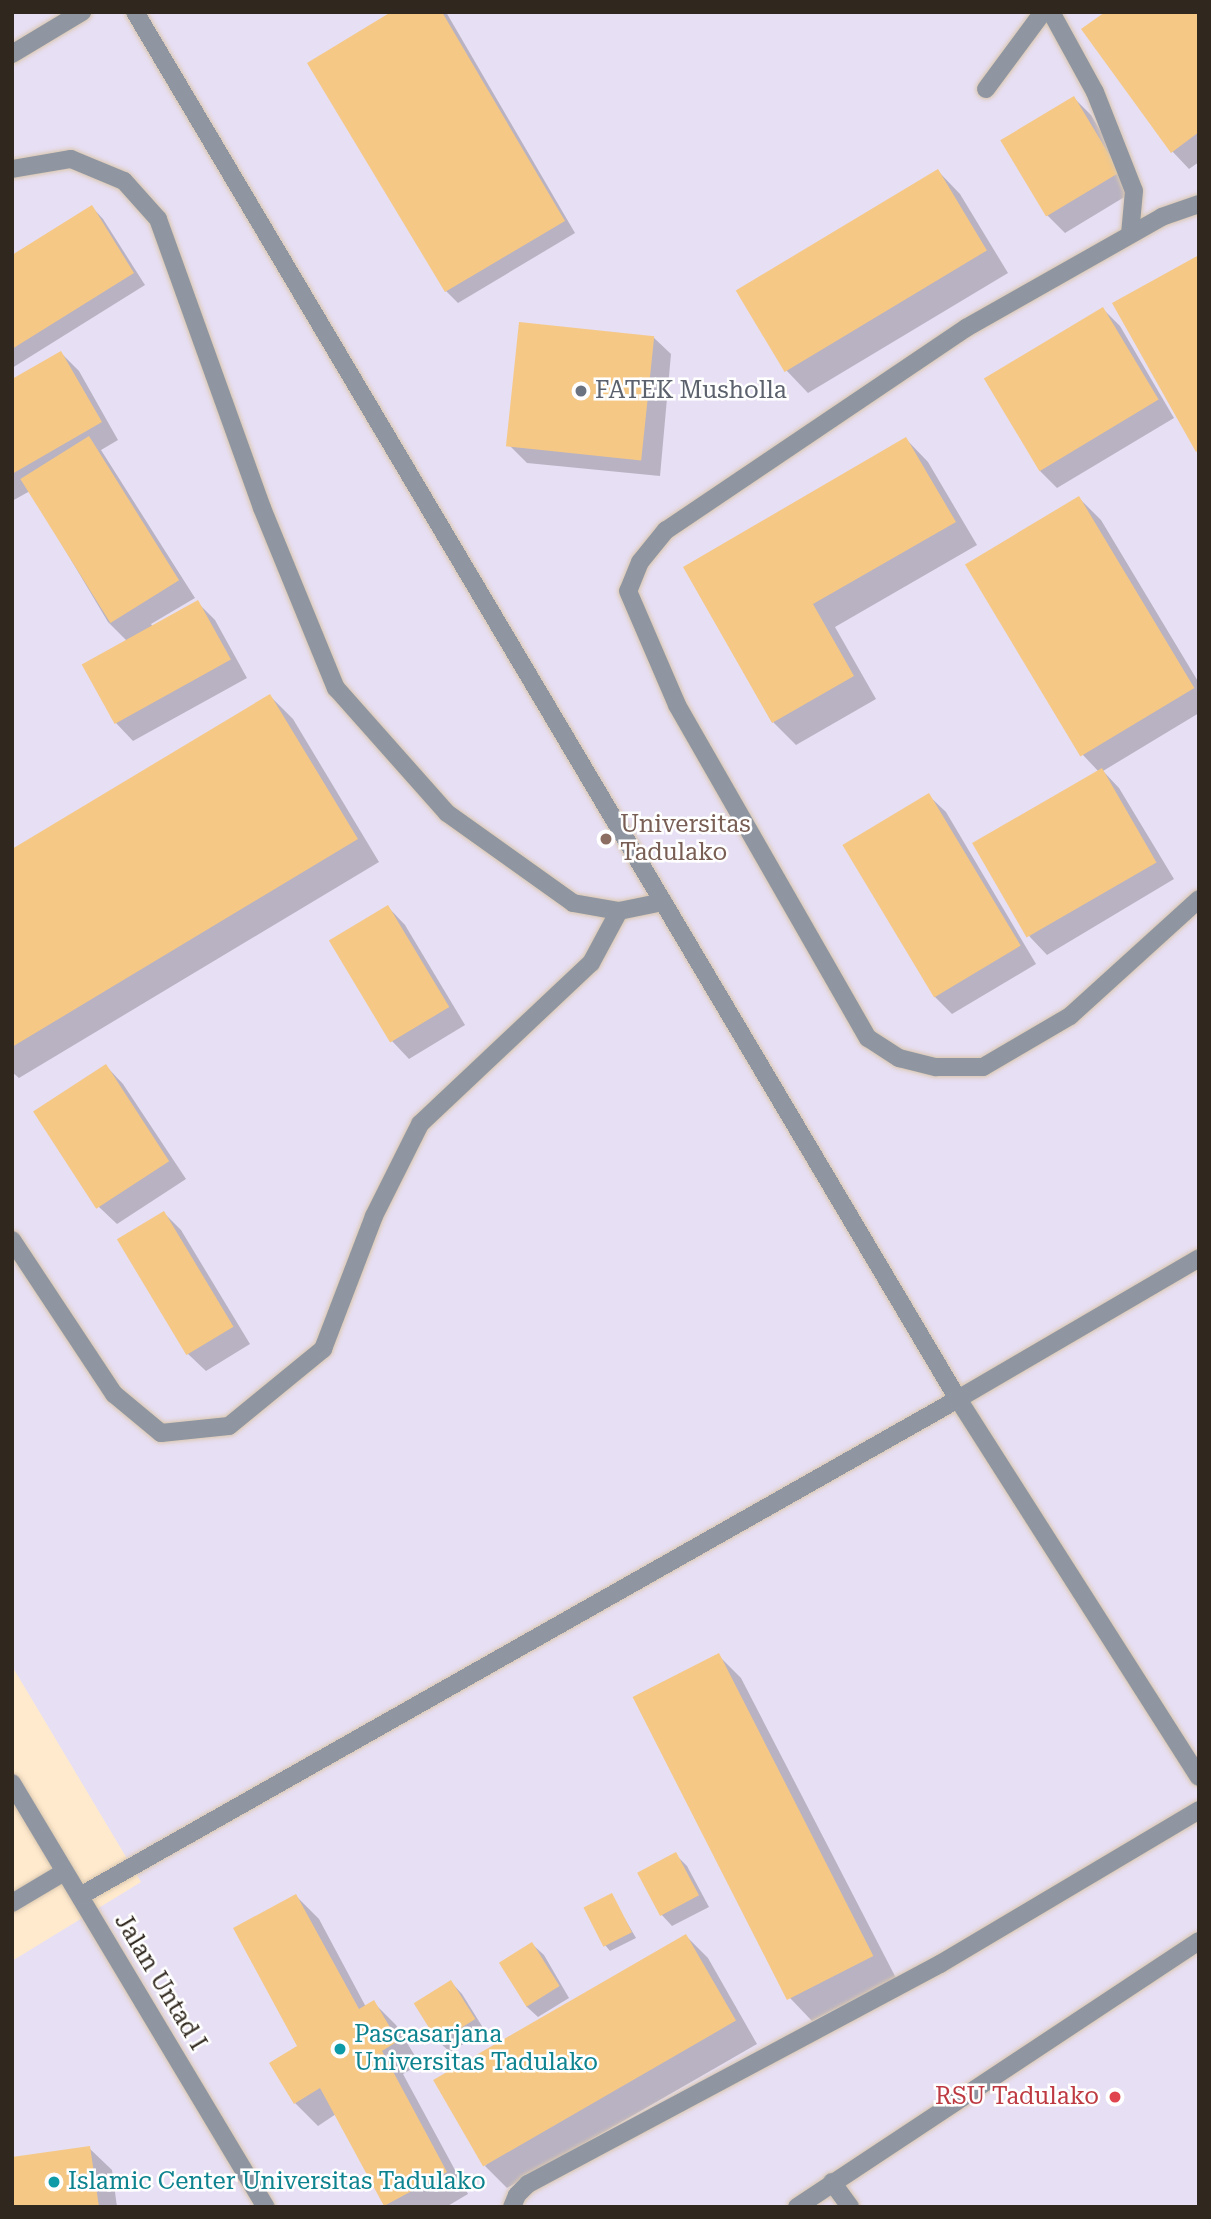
<!DOCTYPE html>
<html>
<head>
<meta charset="utf-8">
<style>
  body { margin:0 }
  #map { position:relative; width:1211px; height:2219px; overflow:hidden; background:#ffeace; font-family:"Roboto Serif",serif }
  div>[style] { position:absolute }
  .education>* { inset:0; background:#e7dff4 }
  .shadow>* { inset:0; background:#0003 }
  .building>* { inset:0; background:#f5c886; transform-origin:0 0 }
  .roads { filter:drop-shadow(0 0 2px #dac7ae) drop-shadow(0 0 2px #dac7ae) }
  .minor>* { height:18px; margin:-9px; padding:0 9px; transform-origin:9px; border-radius:9px; background:#8f96a2 }
  .dots>* { width:19px; height:19px; translate:-50% -50%; box-sizing:border-box; border:4px solid #fff; border-radius:50% }
  span { translate:-50% -50%; white-space:nowrap; text-align:center; line-height:1.15; -webkit-text-stroke:5px #fff; paint-order:stroke }
  .worship-label { font-size:24px; color:#5b616d }
  .left { translate:0 -50%; text-align:left }
  .education-label { font-size:24px; color:#785e54 }
  .street-label { font-size:24px; color:#30281e }
  .culture-label { font-size:24px; color:#0d838f }
  .health-label { font-size:24px; color:#be3a42 }
  .right { translate:-100% -50%; text-align:right }
  .frame { position:absolute; inset:0; border:14px solid #30281e; pointer-events:none }
</style>
</head>
<body>
<div id="map">
  <div class="education">
    <div style="clip-path:polygon(12px 12px,1199px 12px,1199px 2207px,12px 2207px,12px 1961px,141px 1882px,12px 1666px)"></div>
  </div>
  <div class="shadow">
    <div style="clip-path:polygon(395px 12px,446px 12px,575px 233px,458px 303px,446px 291px)"></div>
    <div style="clip-path:polygon(1199px 12px,1199px 162px,1189px 169px,1172px 151px)"></div>
    <div style="clip-path:polygon(1074px 98px,1091px 115px,1136px 190px,1065px 233px,1047px 215px)"></div>
    <div style="clip-path:polygon(938px 171px,960px 194px,1008px 273px,808px 393px,786px 370px,738px 290px)"></div>
    <div style="clip-path:polygon(92px 207px,103px 219px,145px 285px,12px 368px,12px 257px)"></div>
    <div style="clip-path:polygon(1103px 309px,1120px 326px,1174px 418px,1057px 488px,1040px 471px)"></div>
    <div style="clip-path:polygon(653px 337px,671px 354px,660px 476px,527px 463px,510px 446px)"></div>
    <div style="clip-path:polygon(61px 353px,79px 371px,118px 440px,101px 450px,195px 598px,151px 624px,153px 627px,197px 602px,215px 620px,247px 678px,133px 741px,116px 723px,127px 641px,108px 622px,30px 491px,12px 501px,12px 381px)"></div>
    <div style="clip-path:polygon(906px 439px,928px 462px,977px 545px,835px 627px,876px 699px,796px 745px,773px 722px,685px 567px)"></div>
    <div style="clip-path:polygon(1079px 498px,1101px 520px,1199px 683px,1199px 713px,1103px 771px,1119px 788px,1174px 879px,1047px 955px,1030px 937px,975px 846px,1099px 772px,1083px 755px,968px 566px)"></div>
    <div style="clip-path:polygon(270px 696px,293px 719px,379px 862px,19px 1078px,12px 1072px,12px 851px)"></div>
    <div style="clip-path:polygon(928px 795px,946px 812px,1036px 964px,952px 1014px,935px 997px)"></div>
    <div style="clip-path:polygon(388px 907px,405px 925px,465px 1025px,409px 1059px,392px 1041px,331px 941px)"></div>
    <div style="clip-path:polygon(106px 1066px,123px 1084px,186px 1179px,117px 1224px,99px 1207px)"></div>
    <div style="clip-path:polygon(164px 1213px,181px 1230px,250px 1344px,206px 1371px,188px 1354px)"></div>
    <div style="clip-path:polygon(718px 1655px,741px 1678px,896px 1978px,812px 2021px,790px 1998px,636px 1698px)"></div>
    <div style="clip-path:polygon(675px 1854px,687px 1866px,709px 1907px,672px 1926px,661px 1914px,639px 1873px)"></div>
    <div style="clip-path:polygon(611px 1895px,636px 1938px,610px 1951px,605px 1945px)"></div>
    <div style="clip-path:polygon(296px 1896px,319px 1919px,366px 2007px,374px 2003px,396px 2025px,420px 2064px,403px 2074px,468px 2194px,446px 2207px,387px 2207px,336px 2114px,318px 2126px,295px 2103px,300px 2047px)"></div>
    <div style="clip-path:polygon(686px 1936px,708px 1958px,757px 2044px,507px 2188px,485px 2166px)"></div>
    <div style="clip-path:polygon(532px 1944px,544px 1955px,569px 1998px,538px 2017px,526px 2006px)"></div>
    <div style="clip-path:polygon(451px 1982px,462px 1994px,485px 2031px,450px 2052px,438px 2041px)"></div>
    <div style="clip-path:polygon(89px 2148px,112px 2170px,117px 2207px,12px 2207px)"></div>
  </div>
  <div class="building">
    <div style="clip-path:polygon(391px 12px,442px 12px,565px 221px,445px 292px,307px 63px)"></div>
    <div style="clip-path:polygon(1105px 12px,1199px 12px,1199px 132px,1171px 153px,1081px 29px)"></div>
    <div style="left:1074px;top:96px;width:89px;height:86px;rotate:59deg"></div>
    <div style="left:938px;top:169px;width:95px;height:236px;rotate:59deg"></div>
    <div style="clip-path:polygon(92px 205px,134px 273px,12px 349px,12px 255px)"></div>
    <div style="clip-path:polygon(1199px 255px,1199px 450px,1196px 452px,1112px 303px)"></div>
    <div style="left:1103px;top:307px;width:108px;height:139px;rotate:59deg"></div>
    <div style="left:519px;top:322px;width:136px;height:125px;rotate:6deg"></div>
    <div style="clip-path:polygon(61px 351px,102px 422px,12px 474px,12px 379px)"></div>
    <div style="left:89px;top:436px;width:170px;height:81px;rotate:58deg"></div>
    <div style="clip-path:polygon(906px 437px,956px 522px,813px 604px,854px 676px,772px 723px,683px 567px)"></div>
    <div style="left:1079px;top:496px;width:224px;height:133px;rotate:59deg"></div>
    <div style="left:198px;top:600px;width:68px;height:133px;rotate:61deg"></div>
    <div style="clip-path:polygon(270px 694px,358px 839px,12px 1047px,12px 849px)"></div>
    <div style="left:1102px;top:768px;width:109px;height:150px;rotate:60deg"></div>
    <div style="left:929px;top:793px;width:178px;height:101px;rotate:59deg"></div>
    <div style="left:388px;top:905px;width:119px;height:69px;rotate:59deg"></div>
    <div style="left:106px;top:1064px;width:116px;height:87px;rotate:57deg"></div>
    <div style="left:164px;top:1211px;width:135px;height:55px;rotate:59deg"></div>
    <div style="left:719px;top:1653px;width:340px;height:97px;rotate:63deg"></div>
    <div style="left:676px;top:1852px;width:49px;height:44px;rotate:62deg"></div>
    <div style="left:612px;top:1893px;width:44px;height:32px;rotate:63deg"></div>
    <div style="clip-path:polygon(296px 1894px,359px 2009px,374px 2000px,398px 2041px,382px 2051px,447px 2172px,384px 2206px,320px 2088px,294px 2104px,269px 2063px,297px 2046px,233px 1928px)"></div>
    <div style="left:686px;top:1934px;width:100px;height:292px;rotate:60deg"></div>
    <div style="left:532px;top:1942px;width:52px;height:39px;rotate:58deg"></div>
    <div style="left:451px;top:1980px;width:46px;height:44px;rotate:58deg"></div>
    <div style="clip-path:polygon(90px 2146px,99px 2207px,12px 2207px,12px 2157px)"></div>
  </div>
  <div class="roads">
    <div class="minor">
      <div style="left:135px;top:12px;width:1613px;rotate:59.32deg"></div>
      <div style="left:958px;top:1399px;width:448px;rotate:57.5deg"></div>
      <div style="left:1051px;top:12px;width:91px;rotate:61.2deg"></div>
      <div style="left:1095px;top:92px;width:106px;rotate:68.5deg"></div>
      <div style="left:1134px;top:191px;width:43px;rotate:95.3deg"></div>
      <div style="left:12px;top:54px;width:82px;rotate:-31deg"></div>
      <div style="left:986px;top:89px;width:96px;rotate:-53.5deg"></div>
      <div style="left:12px;top:169px;width:60px;rotate:-9.6deg"></div>
      <div style="left:71px;top:159px;width:57px;rotate:22.5deg"></div>
      <div style="left:124px;top:181px;width:51px;rotate:48.2deg"></div>
      <div style="left:158px;top:219px;width:307px;rotate:70.2deg"></div>
      <div style="left:262px;top:508px;width:195px;rotate:67.7deg"></div>
      <div style="left:336px;top:688px;width:167px;rotate:48.4deg"></div>
      <div style="left:447px;top:813px;width:155px;rotate:35.5deg"></div>
      <div style="left:573px;top:903px;width:47px;rotate:9.9deg"></div>
      <div style="left:619px;top:911px;width:45px;rotate:-11.6deg"></div>
      <div style="left:1199px;top:204px;width:39px;rotate:161deg"></div>
      <div style="left:1162px;top:217px;width:225px;rotate:150.5deg"></div>
      <div style="left:966px;top:328px;width:362px;rotate:146deg"></div>
      <div style="left:666px;top:530px;width:41px;rotate:129.1deg"></div>
      <div style="left:640px;top:562px;width:31px;rotate:112deg"></div>
      <div style="left:628px;top:591px;width:124px;rotate:66.7deg"></div>
      <div style="left:677px;top:705px;width:384px;rotate:60.2deg"></div>
      <div style="left:868px;top:1038px;width:37px;rotate:33deg"></div>
      <div style="left:899px;top:1058px;width:38px;rotate:14deg"></div>
      <div style="left:936px;top:1067px;width:47px"></div>
      <div style="left:983px;top:1067px;width:101px;rotate:-30.4deg"></div>
      <div style="left:1070px;top:1016px;width:174px;rotate:-42.2deg"></div>
      <div style="left:12px;top:1240px;width:185px;rotate:56.5deg"></div>
      <div style="left:114px;top:1394px;width:61px;rotate:39.7deg"></div>
      <div style="left:161px;top:1433px;width:68px;rotate:-5.9deg"></div>
      <div style="left:229px;top:1426px;width:122px;rotate:-39.3deg"></div>
      <div style="left:323px;top:1349px;width:142px;rotate:-69deg"></div>
      <div style="left:374px;top:1216px;width:103px;rotate:-63.4deg"></div>
      <div style="left:420px;top:1124px;width:235px;rotate:-43.3deg"></div>
      <div style="left:591px;top:963px;width:59px;rotate:-61.7deg"></div>
      <div style="left:12px;top:1783px;width:494px;rotate:59.1deg"></div>
      <div style="left:80px;top:1896px;width:1009px;rotate:-29.51deg"></div>
      <div style="left:958px;top:1399px;width:279px;rotate:-30.3deg"></div>
      <div style="left:12px;top:1903px;width:61px;rotate:-30.8deg"></div>
      <div style="left:832px;top:2182px;width:31px;rotate:54deg"></div>
      <div style="left:512px;top:2207px;width:13px;rotate:-67deg"></div>
      <div style="left:517px;top:2195px;width:16px;rotate:-45deg"></div>
      <div style="left:528px;top:2184px;width:467px;rotate:-28.1deg"></div>
      <div style="left:940px;top:1964px;width:301px;rotate:-30.7deg"></div>
      <div style="left:797px;top:2207px;width:482px;rotate:-33.5deg"></div>
    </div>
  </div>
  <div class="dots">
    <div style="left:581px;top:391px;background:#6b7280"></div>
    <div style="left:606px;top:839px;background:#8d6e63"></div>
    <div style="left:340px;top:2049px;background:#0f9aa8"></div>
    <div style="left:1115px;top:2097px;background:#e0444e"></div>
    <div style="left:54px;top:2182px;background:#0f9aa8"></div>
  </div>
  <div class="worship-label">
    <span class="left" style="left:595px;top:391px">FATEK Musholla</span>
  </div>
  <div class="education-label">
    <span class="left" style="left:620px;top:839px">Universitas<br>Tadulako</span>
  </div>
  <div class="street-label">
    <span style="left:160px;top:1982px;rotate:59deg">Jalan Untad I</span>
  </div>
  <div class="culture-label">
    <span class="left" style="left:354px;top:2049px">Pascasarjana<br>Universitas Tadulako</span>
    <span class="left" style="left:68px;top:2182px">Islamic Center Universitas Tadulako</span>
  </div>
  <div class="health-label">
    <span class="right" style="left:1099px;top:2097px">RSU Tadulako</span>
  </div>
  <div class="frame"></div>
</div>
</body>
</html>
